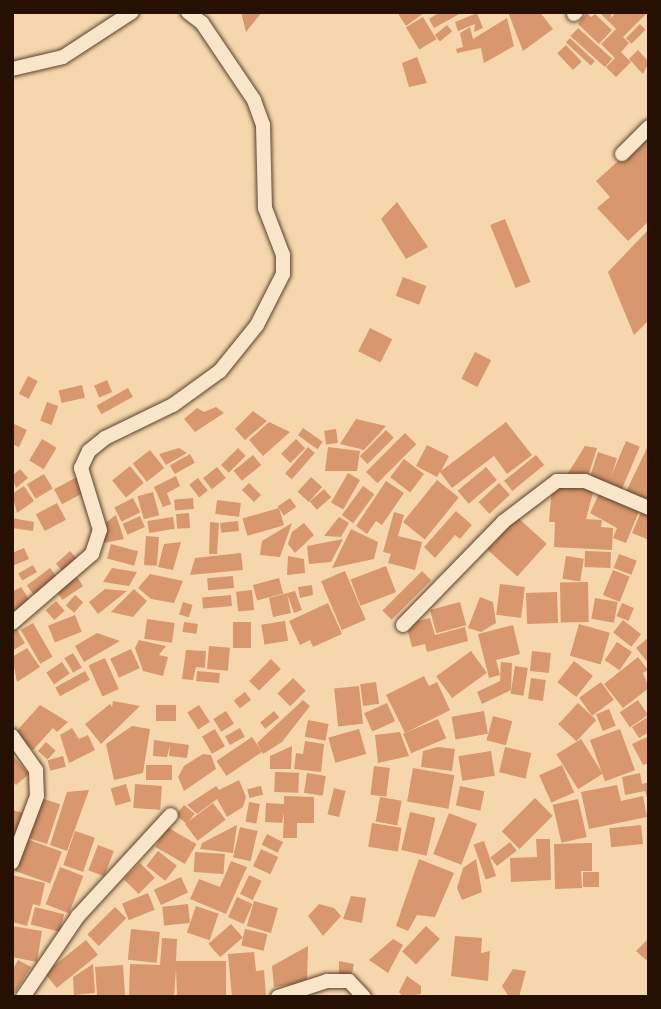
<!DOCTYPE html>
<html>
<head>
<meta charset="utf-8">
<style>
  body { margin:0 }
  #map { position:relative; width:661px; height:1009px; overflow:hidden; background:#f6d7ad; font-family:"Old Standard TT",serif }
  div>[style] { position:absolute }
  .building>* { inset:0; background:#d8976d; transform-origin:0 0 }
  .roads { filter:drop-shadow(0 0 2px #5a422c) drop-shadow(0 0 2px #5a422c) }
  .minor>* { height:14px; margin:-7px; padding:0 7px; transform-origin:7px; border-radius:7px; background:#f9e5ca }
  span { translate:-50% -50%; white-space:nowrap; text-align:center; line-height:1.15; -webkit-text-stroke:7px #f9e5ca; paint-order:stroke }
  .frame { position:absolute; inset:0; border:14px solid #261001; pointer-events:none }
</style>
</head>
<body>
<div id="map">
  <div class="building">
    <div style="clip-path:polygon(241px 12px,262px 12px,246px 32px)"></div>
    <div style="clip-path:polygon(397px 12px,425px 12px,406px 26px)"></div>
    <div style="clip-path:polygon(440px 12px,463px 12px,434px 28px,429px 19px)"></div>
    <div style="clip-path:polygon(508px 12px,540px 12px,553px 29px,523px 51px)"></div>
    <div style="clip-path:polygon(599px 12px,612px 12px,610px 19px,616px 12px,648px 12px,623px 37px,629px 43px,621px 52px,631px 62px,616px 77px,606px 67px,615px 58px,601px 44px,616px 29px)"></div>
    <div style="clip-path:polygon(477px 13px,483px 28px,474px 32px,475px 24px,458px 31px,455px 22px)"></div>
    <div style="clip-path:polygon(587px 13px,591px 17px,595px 14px,612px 30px,599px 44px,578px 24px)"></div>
    <div style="left:423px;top:17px;width:26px;height:20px;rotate:59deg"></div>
    <div style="clip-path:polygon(507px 18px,514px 46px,484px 63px,481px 48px,457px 53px,456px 49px,463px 47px,460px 33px,470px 27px,473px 39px)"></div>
    <div style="left:640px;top:24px;width:8px;height:20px;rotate:45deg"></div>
    <div style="left:447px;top:25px;width:8px;height:16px;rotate:50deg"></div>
    <div style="left:578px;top:28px;width:46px;height:11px;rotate:42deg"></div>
    <div style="left:570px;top:38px;width:34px;height:6px;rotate:43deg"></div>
    <div style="left:566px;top:45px;width:23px;height:12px;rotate:47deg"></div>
    <div style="clip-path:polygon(638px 50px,649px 62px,643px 74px,629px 59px)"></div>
    <div style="clip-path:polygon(417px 57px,427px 83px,409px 87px,402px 63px)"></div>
    <div style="clip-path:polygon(649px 133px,649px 221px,628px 241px,597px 208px,610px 197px,596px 181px)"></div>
    <div style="clip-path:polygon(397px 202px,428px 247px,406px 259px,381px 219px)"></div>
    <div style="left:505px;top:219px;width:68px;height:16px;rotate:68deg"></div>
    <div style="clip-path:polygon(649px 229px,649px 320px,634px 335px,608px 272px)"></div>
    <div style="left:403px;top:277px;width:25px;height:20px;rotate:21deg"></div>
    <div style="left:370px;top:328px;width:25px;height:26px;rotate:27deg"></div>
    <div style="left:475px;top:352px;width:18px;height:30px;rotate:27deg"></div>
    <div style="left:28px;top:376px;width:11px;height:20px;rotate:27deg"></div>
    <div style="left:107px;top:380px;width:13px;height:14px;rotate:67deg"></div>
    <div style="left:82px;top:385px;width:13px;height:24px;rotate:77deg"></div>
    <div style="left:128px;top:388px;width:10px;height:36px;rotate:61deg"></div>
    <div style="left:47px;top:402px;width:12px;height:20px;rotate:20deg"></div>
    <div style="clip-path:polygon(216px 407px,224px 413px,195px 432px,184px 419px,197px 408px,204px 412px)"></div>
    <div style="clip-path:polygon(253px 411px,267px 421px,245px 440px,235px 429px)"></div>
    <div style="clip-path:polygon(356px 419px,386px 426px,364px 450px,340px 444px)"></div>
    <div style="clip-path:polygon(269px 422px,290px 432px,263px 456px,249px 440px)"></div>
    <div style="clip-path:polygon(506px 422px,532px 455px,507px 474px,494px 456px,452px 488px,440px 472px,437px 477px,416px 466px,427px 445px,449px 456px,441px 471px)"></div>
    <div style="clip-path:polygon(12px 423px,27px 430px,19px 447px,12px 444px)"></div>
    <div style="left:303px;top:428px;width:24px;height:9px;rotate:35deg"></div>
    <div style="left:336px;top:429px;width:14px;height:12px;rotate:82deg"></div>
    <div style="left:386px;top:430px;width:11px;height:37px;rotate:45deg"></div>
    <div style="left:405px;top:433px;width:16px;height:55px;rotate:45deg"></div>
    <div style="left:42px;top:439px;width:17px;height:25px;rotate:31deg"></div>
    <div style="left:296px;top:439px;width:13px;height:21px;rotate:45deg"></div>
    <div style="left:626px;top:441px;width:15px;height:51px;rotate:23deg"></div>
    <div style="clip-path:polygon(585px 446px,597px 448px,587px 480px,565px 478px)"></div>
    <div style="clip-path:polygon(648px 446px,649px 505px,624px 496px)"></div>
    <div style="left:308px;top:447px;width:9px;height:35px;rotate:41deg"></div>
    <div style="clip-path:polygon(328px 447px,360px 451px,357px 471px,325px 471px)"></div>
    <div style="clip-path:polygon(179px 448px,187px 453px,166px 465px,159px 454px)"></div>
    <div style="left:238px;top:448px;width:11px;height:24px;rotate:45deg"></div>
    <div style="left:150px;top:450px;width:23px;height:22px;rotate:52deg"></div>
    <div style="left:598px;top:452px;width:20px;height:30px;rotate:18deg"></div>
    <div style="left:190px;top:454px;width:10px;height:23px;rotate:61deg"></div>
    <div style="left:253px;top:455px;width:13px;height:25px;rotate:51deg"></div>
    <div style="left:536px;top:455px;width:13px;height:41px;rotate:51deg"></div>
    <div style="left:404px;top:459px;width:25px;height:23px;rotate:37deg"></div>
    <div style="left:130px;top:466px;width:22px;height:23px;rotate:51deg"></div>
    <div style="left:217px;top:467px;width:14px;height:18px;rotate:51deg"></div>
    <div style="left:486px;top:467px;width:17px;height:37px;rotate:50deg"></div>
    <div style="clip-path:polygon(20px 469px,28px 478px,16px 488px,12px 476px)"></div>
    <div style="left:348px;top:473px;width:14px;height:34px;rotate:30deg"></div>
    <div style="left:44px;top:474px;width:17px;height:20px;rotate:59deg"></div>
    <div style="clip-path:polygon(176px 476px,180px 486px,167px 493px,171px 504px,163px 507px,154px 487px)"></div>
    <div style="left:77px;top:477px;width:17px;height:26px;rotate:62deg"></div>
    <div style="left:311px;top:477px;width:15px;height:20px;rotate:42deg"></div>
    <div style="left:198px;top:478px;width:16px;height:11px;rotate:52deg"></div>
    <div style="left:437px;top:480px;width:28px;height:54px;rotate:39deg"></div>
    <div style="clip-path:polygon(386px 481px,404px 493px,382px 525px,376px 521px,367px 534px,356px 526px)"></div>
    <div style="left:249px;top:483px;width:17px;height:10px;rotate:45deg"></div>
    <div style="left:499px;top:483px;width:16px;height:28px;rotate:47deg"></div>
    <div style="clip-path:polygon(24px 486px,34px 501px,17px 513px,12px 494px)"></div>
    <div style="left:363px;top:486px;width:14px;height:36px;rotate:36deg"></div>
    <div style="clip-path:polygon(552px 487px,594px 489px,586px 519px,602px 520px,601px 527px,613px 528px,612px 550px,554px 547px,555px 522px,549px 522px)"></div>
    <div style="left:324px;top:489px;width:11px;height:19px;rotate:49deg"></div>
    <div style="left:153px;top:492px;width:24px;height:16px;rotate:75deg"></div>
    <div style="clip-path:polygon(600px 492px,640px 509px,626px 543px,613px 538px,617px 528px,590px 513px)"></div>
    <div style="left:133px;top:498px;width:16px;height:21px;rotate:63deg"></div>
    <div style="left:193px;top:498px;width:11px;height:19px;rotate:85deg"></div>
    <div style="left:290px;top:498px;width:11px;height:15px;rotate:56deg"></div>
    <div style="left:217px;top:500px;width:24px;height:14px;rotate:7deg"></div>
    <div style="left:57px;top:503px;width:19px;height:24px;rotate:62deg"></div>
    <div style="left:279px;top:508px;width:18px;height:38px;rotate:74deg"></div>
    <div style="clip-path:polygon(456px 511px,472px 525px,460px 539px,455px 535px,435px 558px,424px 547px)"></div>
    <div style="clip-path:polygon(394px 512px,404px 515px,398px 536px,422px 542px,415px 570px,388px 563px,391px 554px,383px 552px)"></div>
    <div style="clip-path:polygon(641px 512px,649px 516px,649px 540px,632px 533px)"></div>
    <div style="left:189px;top:513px;width:15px;height:13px;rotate:86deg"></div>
    <div style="clip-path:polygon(116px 515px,124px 539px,104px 543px,101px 526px)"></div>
    <div style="left:140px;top:516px;width:12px;height:19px;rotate:66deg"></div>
    <div style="left:173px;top:517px;width:12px;height:26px;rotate:81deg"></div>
    <div style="clip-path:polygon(339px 517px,349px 523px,341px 537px,324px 536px)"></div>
    <div style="left:517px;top:517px;width:40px;height:44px;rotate:42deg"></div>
    <div style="clip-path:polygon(12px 518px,34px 522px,33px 531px,12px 528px)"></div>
    <div style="left:238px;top:521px;width:10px;height:18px;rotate:84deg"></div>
    <div style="clip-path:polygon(210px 522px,219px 523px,217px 554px,209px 554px)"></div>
    <div style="clip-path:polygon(292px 523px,280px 557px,260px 555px,262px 541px)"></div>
    <div style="clip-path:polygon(304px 523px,314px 535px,295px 553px,288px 544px,292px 532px)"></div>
    <div style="clip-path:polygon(351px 529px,378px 542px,374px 559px,332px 568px)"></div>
    <div style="left:146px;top:536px;width:13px;height:29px;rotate:4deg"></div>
    <div style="clip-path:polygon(343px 539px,331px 562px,309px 564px,307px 546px)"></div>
    <div style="clip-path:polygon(181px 542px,173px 570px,158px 567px,164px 544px)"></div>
    <div style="left:111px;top:544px;width:28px;height:15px;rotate:15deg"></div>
    <div style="clip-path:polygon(24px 548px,29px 559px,12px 566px,12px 553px)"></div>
    <div style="left:70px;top:551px;width:12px;height:19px;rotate:48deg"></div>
    <div style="left:585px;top:551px;width:26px;height:16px;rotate:2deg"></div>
    <div style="clip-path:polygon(241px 553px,243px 570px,190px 575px,195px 558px)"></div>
    <div style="left:619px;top:554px;width:19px;height:15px;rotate:21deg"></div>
    <div style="clip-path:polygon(288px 556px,304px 559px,305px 573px,287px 575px)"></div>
    <div style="left:566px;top:556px;width:18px;height:23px;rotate:9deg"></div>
    <div style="left:33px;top:565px;width:8px;height:17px;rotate:60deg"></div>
    <div style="left:386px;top:566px;width:28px;height:38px;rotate:69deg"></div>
    <div style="left:50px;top:568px;width:15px;height:29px;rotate:53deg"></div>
    <div style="clip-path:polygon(112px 568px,137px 572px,129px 586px,103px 582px)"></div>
    <div style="left:613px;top:570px;width:18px;height:27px;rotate:22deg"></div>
    <div style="left:345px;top:571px;width:53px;height:26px;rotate:67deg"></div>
    <div style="left:422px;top:571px;width:13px;height:56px;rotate:45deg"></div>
    <div style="clip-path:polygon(150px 574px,183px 581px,174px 603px,151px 599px,138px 588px)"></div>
    <div style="left:233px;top:576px;width:12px;height:26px;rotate:85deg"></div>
    <div style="left:77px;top:577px;width:11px;height:25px;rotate:56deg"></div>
    <div style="left:279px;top:578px;width:16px;height:27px;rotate:75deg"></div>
    <div style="left:588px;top:582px;width:40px;height:28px;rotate:89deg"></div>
    <div style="left:500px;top:584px;width:25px;height:31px;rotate:7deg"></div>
    <div style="clip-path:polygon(312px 585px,313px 595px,300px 598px,298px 587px)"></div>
    <div style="clip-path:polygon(21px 587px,31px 602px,12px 613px,12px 592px)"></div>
    <div style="clip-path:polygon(105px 589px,127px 591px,98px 614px,89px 602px)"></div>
    <div style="clip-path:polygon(134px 589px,147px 601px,133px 617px,111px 612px)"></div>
    <div style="left:252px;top:590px;width:20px;height:16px;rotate:84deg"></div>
    <div style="clip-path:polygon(295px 591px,302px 610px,294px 613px,287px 594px,291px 613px,273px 617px,269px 598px)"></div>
    <div style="left:557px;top:592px;width:31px;height:31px;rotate:88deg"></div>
    <div style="left:75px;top:595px;width:11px;height:14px;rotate:41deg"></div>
    <div style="left:231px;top:595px;width:11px;height:29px;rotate:85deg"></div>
    <div style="clip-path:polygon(480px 597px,493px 602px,496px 623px,481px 632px,468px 628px)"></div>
    <div style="left:595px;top:598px;width:23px;height:21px;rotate:10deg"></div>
    <div style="left:56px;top:601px;width:13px;height:14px;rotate:48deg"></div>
    <div style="left:183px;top:602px;width:10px;height:13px;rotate:17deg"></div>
    <div style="left:460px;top:602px;width:24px;height:31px;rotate:75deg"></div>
    <div style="clip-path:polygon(328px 603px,342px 634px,313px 647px,310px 640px,300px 645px,289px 621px)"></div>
    <div style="left:622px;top:603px;width:13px;height:14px;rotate:23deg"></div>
    <div style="left:75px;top:615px;width:18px;height:29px;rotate:68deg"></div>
    <div style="clip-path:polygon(430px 618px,435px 635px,465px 627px,468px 641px,427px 652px,425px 644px,412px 647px,406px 624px)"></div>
    <div style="left:147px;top:619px;width:28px;height:20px;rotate:8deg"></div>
    <div style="left:623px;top:620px;width:23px;height:16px;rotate:38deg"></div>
    <div style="left:285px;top:621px;width:20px;height:24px;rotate:81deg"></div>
    <div style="left:184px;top:622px;width:14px;height:10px;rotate:8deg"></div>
    <div style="left:233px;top:622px;width:18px;height:26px"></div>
    <div style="left:33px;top:623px;width:39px;height:14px;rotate:60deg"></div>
    <div style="left:579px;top:624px;width:32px;height:33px;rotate:16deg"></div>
    <div style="clip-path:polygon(513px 625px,520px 654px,496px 660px,500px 675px,489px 678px,478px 634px)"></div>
    <div style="clip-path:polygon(15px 627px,25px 643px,12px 651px,12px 629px)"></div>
    <div style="clip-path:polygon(97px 633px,120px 641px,84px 662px,75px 646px)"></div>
    <div style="clip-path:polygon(649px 637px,649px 664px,636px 648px)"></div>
    <div style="clip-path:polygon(139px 640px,166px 646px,159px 655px,168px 657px,163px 676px,143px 671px,135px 648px)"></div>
    <div style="left:617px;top:642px;width:18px;height:22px;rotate:34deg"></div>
    <div style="left:209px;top:646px;width:21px;height:23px;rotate:5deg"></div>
    <div style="clip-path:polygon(27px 648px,40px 667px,17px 682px,12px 657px)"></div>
    <div style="left:131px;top:649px;width:21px;height:23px;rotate:65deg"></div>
    <div style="clip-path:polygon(186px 650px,206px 651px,205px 668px,196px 667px,193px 680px,182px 679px)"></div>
    <div style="left:471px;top:651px;width:27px;height:43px;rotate:54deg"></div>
    <div style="left:532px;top:651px;width:19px;height:20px;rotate:6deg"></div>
    <div style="left:73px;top:653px;width:17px;height:10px;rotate:59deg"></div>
    <div style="clip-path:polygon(638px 657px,648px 670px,643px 673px,649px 688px,623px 708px,604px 684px)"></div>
    <div style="left:105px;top:658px;width:34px;height:18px;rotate:66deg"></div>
    <div style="left:271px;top:659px;width:14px;height:31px;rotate:45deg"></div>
    <div style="left:574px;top:661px;width:24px;height:27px;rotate:38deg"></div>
    <div style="left:62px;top:662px;width:14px;height:19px;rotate:56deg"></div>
    <div style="clip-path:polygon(501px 662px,512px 663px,511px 690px,482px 704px,477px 692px,500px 681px)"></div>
    <div style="left:515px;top:666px;width:13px;height:28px;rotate:9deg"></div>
    <div style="left:85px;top:671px;width:10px;height:34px;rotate:61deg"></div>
    <div style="left:197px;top:671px;width:23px;height:10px;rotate:5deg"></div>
    <div style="clip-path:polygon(424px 676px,429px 686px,437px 682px,450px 710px,405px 733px,386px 695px)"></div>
    <div style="left:293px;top:678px;width:18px;height:22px;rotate:45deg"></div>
    <div style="left:531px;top:678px;width:15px;height:21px;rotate:8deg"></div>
    <div style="left:376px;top:682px;width:22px;height:16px;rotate:82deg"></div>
    <div style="left:601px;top:682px;width:22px;height:27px;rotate:54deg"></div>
    <div style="left:359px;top:686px;width:38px;height:25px;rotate:84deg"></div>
    <div style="left:245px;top:692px;width:10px;height:14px;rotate:53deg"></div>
    <div style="clip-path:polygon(303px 700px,310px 706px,282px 742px,263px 754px,257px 743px)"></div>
    <div style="left:638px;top:700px;width:18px;height:22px;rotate:56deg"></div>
    <div style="clip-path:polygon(113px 701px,140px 706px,101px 744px,85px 724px,110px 704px,112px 707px)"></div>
    <div style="left:387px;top:703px;width:20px;height:25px;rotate:66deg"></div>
    <div style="left:578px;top:703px;width:25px;height:29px;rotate:43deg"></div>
    <div style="clip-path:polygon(40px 705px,68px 722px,57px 732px,53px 728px,33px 750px,14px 734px)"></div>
    <div style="left:156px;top:705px;width:20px;height:16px"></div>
    <div style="left:199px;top:705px;width:20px;height:14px;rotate:57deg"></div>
    <div style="left:609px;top:709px;width:18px;height:14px;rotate:68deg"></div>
    <div style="left:226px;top:711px;width:15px;height:15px;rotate:58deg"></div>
    <div style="left:274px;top:711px;width:8px;height:18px;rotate:50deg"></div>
    <div style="left:484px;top:711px;width:23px;height:33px;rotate:80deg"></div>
    <div style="left:493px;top:716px;width:20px;height:25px;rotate:15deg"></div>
    <div style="clip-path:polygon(649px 716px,649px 732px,639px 738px,632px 727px)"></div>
    <div style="left:438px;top:719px;width:21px;height:38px;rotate:67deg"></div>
    <div style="left:308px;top:720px;width:21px;height:17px;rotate:11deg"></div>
    <div style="clip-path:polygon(132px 726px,150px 729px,143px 773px,114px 780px,106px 744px)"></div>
    <div style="clip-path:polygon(72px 728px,79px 739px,88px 735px,95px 750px,69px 763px,60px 735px)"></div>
    <div style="left:240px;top:728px;width:10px;height:17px;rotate:61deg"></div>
    <div style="left:215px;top:729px;width:20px;height:15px;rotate:60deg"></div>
    <div style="left:359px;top:729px;width:26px;height:32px;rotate:74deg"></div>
    <div style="left:620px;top:729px;width:44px;height:32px;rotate:70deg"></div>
    <div style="clip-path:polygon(400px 732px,409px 756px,378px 763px,375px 735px)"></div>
    <div style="clip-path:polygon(649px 736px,649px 763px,643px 765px,632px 744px)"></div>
    <div style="left:252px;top:737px;width:18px;height:43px;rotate:56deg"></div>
    <div style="left:581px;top:739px;width:41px;height:29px;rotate:58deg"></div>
    <div style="clip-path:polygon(154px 740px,189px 745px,187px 758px,169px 756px,170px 745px,167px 757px,153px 756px)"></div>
    <div style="clip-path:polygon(305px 741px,324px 744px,321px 772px,294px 769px,296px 753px,303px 754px)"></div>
    <div style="left:46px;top:742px;width:13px;height:12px;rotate:42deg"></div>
    <div style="clip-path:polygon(292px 746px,291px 769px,270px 769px,270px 756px)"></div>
    <div style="clip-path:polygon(438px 747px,455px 749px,452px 771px,421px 767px,423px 751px)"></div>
    <div style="left:505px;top:747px;width:27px;height:26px;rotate:13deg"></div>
    <div style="left:491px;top:751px;width:25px;height:33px;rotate:81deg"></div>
    <div style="clip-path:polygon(203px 754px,211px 755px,216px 769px,184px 791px,178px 777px,184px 766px)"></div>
    <div style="clip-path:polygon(12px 755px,29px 774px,16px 785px,12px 781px)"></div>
    <div style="left:63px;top:756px;width:11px;height:16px;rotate:75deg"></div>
    <div style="left:172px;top:765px;width:15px;height:26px;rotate:90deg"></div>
    <div style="left:562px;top:765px;width:30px;height:25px;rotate:66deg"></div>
    <div style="left:374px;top:766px;width:16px;height:29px;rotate:7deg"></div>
    <div style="left:413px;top:768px;width:42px;height:34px;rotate:10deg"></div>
    <div style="left:275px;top:772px;width:24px;height:20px;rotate:2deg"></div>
    <div style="left:307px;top:773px;width:19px;height:20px;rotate:9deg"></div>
    <div style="clip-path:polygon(640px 773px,642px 784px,649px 782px,649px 804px,645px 791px,625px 795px,622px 777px)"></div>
    <div style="clip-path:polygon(239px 780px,246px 797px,243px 807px,227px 817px,217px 799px,197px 814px,187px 805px,216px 786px,219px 790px)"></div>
    <div style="left:126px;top:784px;width:18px;height:16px;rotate:74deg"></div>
    <div style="left:135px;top:784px;width:27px;height:24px;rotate:4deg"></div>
    <div style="clip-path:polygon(617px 785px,621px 801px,643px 796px,647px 817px,589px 829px,581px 792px)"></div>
    <div style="left:261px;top:786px;width:9px;height:14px;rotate:77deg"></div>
    <div style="left:460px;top:786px;width:25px;height:20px;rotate:12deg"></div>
    <div style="left:334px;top:788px;width:12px;height:27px;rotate:14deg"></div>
    <div style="clip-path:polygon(89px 790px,67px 851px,50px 845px,67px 792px)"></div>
    <div style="clip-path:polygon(284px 796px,314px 797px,314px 823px,297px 823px,297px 838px,283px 838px,284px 812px,282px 823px,265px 822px,266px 803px,284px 804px)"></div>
    <div style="left:380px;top:797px;width:22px;height:25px;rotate:10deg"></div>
    <div style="left:41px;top:798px;width:20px;height:42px;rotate:18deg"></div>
    <div style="left:535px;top:798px;width:25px;height:47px;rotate:45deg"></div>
    <div style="left:578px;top:799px;width:39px;height:26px;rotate:77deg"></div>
    <div style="left:249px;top:802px;width:11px;height:20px;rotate:10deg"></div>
    <div style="left:213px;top:803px;width:21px;height:35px;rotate:53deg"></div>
    <div style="left:184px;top:805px;width:14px;height:13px;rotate:39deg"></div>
    <div style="clip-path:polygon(12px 810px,27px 814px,18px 843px,12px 841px)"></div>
    <div style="left:410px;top:812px;width:26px;height:39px;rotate:13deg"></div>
    <div style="left:449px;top:813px;width:30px;height:44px;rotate:21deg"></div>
    <div style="left:372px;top:823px;width:30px;height:24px;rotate:9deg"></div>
    <div style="clip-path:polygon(237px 825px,233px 853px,200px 849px,202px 843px)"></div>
    <div style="left:641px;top:825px;width:19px;height:32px;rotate:84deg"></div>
    <div style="left:167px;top:827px;width:34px;height:23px;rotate:30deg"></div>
    <div style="left:240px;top:827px;width:18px;height:31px;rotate:13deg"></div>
    <div style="left:75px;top:831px;width:21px;height:36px;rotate:19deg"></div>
    <div style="left:267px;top:834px;width:18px;height:12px;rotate:27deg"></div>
    <div style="left:27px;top:839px;width:37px;height:34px;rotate:20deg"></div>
    <div style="clip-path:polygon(536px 839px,550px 839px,551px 880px,511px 882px,510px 858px,537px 857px)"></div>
    <div style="left:484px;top:841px;width:37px;height:11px;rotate:71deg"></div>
    <div style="left:510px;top:842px;width:11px;height:25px;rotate:52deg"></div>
    <div style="clip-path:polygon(592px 843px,592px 871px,581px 871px,582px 888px,555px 889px,554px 844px)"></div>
    <div style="left:98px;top:845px;width:17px;height:27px;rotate:21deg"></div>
    <div style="left:261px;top:849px;width:19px;height:19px;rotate:25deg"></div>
    <div style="left:158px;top:851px;width:24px;height:19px;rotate:38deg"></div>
    <div style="left:195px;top:852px;width:30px;height:20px;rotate:4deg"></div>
    <div style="clip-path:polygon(419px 859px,454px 873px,435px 917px,417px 915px,408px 931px,396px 926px)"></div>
    <div style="clip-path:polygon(476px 859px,482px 892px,462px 900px,457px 888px,463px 868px)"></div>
    <div style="clip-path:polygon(231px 861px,247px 867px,226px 914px,190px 899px,199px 879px,220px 887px)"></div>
    <div style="left:140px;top:863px;width:21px;height:23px;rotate:45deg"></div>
    <div style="left:60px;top:867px;width:25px;height:40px;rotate:21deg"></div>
    <div style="left:599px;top:872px;width:15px;height:16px;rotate:90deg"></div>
    <div style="clip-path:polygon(12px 875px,45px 883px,40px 906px,33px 904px,27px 926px,12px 922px)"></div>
    <div style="left:249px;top:875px;width:14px;height:21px;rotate:25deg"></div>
    <div style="left:181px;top:877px;width:17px;height:30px;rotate:65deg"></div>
    <div style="left:148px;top:893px;width:18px;height:28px;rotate:68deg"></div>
    <div style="clip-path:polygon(351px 896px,366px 898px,362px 923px,343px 919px)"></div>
    <div style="left:237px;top:897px;width:17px;height:22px;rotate:24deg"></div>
    <div style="left:254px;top:901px;width:25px;height:26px;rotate:16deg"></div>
    <div style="left:188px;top:904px;width:19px;height:26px;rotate:84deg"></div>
    <div style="clip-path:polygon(319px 904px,334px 908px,341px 916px,323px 936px,308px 916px)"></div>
    <div style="left:196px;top:906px;width:24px;height:28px;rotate:19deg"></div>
    <div style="left:35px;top:907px;width:30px;height:18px;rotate:14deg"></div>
    <div style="left:115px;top:907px;width:16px;height:39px;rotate:45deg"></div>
    <div style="left:231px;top:924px;width:18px;height:30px;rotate:49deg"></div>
    <div style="clip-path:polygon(12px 926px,42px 931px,37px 962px,12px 957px)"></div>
    <div style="left:426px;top:926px;width:19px;height:35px;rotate:43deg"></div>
    <div style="left:131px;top:929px;width:29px;height:31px;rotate:6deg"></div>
    <div style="left:245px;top:929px;width:23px;height:17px;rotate:13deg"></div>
    <div style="clip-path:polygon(455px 936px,482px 938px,481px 953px,490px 951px,488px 981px,451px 976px)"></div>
    <div style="clip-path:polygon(162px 938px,177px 939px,176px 961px,226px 961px,226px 997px,177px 997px,176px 969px,174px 997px,129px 997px,130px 964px,160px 965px)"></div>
    <div style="clip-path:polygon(649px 938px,649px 958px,646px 960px,636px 951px)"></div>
    <div style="clip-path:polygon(393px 939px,403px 945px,388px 973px,369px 960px)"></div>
    <div style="left:86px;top:940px;width:19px;height:53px;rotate:51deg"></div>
    <div style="clip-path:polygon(308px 946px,307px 982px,274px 987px,272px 966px)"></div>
    <div style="clip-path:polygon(254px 952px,256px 971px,264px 970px,266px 997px,232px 997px,228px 954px)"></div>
    <div style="clip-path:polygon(18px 960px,31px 967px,12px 997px,12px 971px)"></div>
    <div style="clip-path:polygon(339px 961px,354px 964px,351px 978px,339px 977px)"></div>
    <div style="clip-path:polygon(93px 964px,95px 993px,74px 995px,73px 977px)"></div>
    <div style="left:123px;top:965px;width:32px;height:28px;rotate:86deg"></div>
    <div style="clip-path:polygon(513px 969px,526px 971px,519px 997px,509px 997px,502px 986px)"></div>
    <div style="clip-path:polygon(407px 976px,421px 986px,421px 994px,403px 997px,399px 992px)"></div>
  </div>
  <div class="roads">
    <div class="minor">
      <div style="left:574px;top:14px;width:3px;rotate:-45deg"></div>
      <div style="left:12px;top:69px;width:52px;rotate:-13.2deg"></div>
      <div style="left:63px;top:57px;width:82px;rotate:-33.1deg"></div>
      <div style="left:622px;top:154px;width:38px;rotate:-45deg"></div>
      <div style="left:12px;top:623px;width:106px;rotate:-40.8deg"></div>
      <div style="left:92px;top:554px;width:25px;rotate:-72deg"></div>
      <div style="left:100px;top:530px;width:65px;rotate:-107deg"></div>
      <div style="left:81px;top:468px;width:19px;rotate:-65deg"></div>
      <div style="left:89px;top:451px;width:21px;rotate:-39deg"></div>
      <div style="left:105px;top:438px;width:76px;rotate:-25.9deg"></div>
      <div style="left:173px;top:405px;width:58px;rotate:-35.9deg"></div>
      <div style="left:220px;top:371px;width:59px;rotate:-51.2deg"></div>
      <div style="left:257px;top:325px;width:57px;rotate:-63deg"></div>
      <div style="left:283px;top:274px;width:19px;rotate:-90deg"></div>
      <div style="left:283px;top:255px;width:50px;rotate:-111deg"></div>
      <div style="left:265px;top:208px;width:83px;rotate:-91.4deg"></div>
      <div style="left:263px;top:125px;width:27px;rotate:-110deg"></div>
      <div style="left:254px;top:100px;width:93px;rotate:-124deg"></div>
      <div style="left:202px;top:23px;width:18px;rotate:-142deg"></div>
      <div style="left:403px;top:625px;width:144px;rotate:-45.8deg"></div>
      <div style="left:503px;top:522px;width:68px;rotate:-37.2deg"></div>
      <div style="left:557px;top:481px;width:28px"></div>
      <div style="left:585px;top:481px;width:69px;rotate:22.9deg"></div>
      <div style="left:12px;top:736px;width:42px;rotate:54.8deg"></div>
      <div style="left:36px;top:770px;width:26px;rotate:88deg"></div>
      <div style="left:37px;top:796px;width:71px;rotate:110.7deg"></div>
      <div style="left:23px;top:997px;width:98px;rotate:-55.8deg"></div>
      <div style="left:78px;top:916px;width:137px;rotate:-47.4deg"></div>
      <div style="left:278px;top:997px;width:52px;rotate:-18.1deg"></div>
      <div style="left:327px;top:981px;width:22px"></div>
      <div style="left:349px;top:981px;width:22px;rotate:47deg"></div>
    </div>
  </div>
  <div class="frame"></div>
</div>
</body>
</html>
